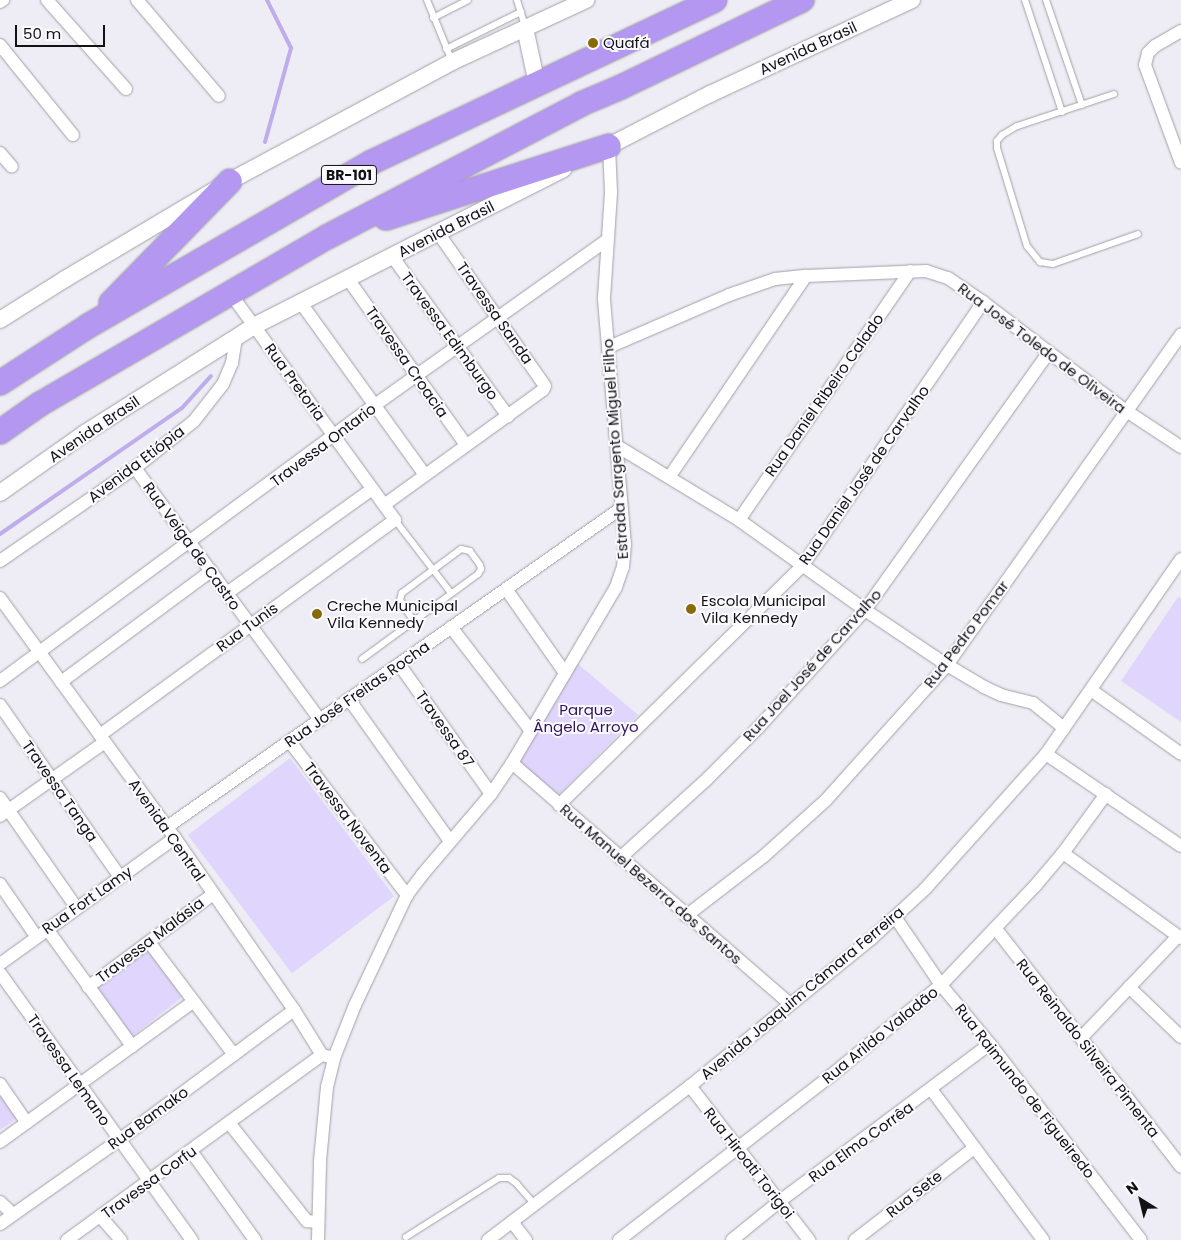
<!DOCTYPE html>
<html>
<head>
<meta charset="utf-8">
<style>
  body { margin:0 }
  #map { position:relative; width:1181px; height:1240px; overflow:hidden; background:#eeecf4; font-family:Poppins,sans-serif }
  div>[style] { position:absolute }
  .green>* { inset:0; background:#e0d5fc; transform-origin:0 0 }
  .stream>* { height:4px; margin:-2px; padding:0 2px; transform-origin:2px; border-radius:2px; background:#bfadeb }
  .roads { filter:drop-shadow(0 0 1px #a2a0a7) drop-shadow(0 0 1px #a2a0a7) }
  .service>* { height:6px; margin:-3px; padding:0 3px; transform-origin:3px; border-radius:3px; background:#fff }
  .minor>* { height:12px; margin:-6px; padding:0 6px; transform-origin:6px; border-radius:6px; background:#fff }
  .tertiary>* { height:16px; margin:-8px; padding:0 8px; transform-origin:8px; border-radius:8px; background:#fff }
  .motorway>* { height:24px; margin:-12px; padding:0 12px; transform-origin:12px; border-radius:12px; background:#b397f0 }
  .dots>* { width:14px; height:14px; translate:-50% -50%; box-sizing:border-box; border:2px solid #fbfaff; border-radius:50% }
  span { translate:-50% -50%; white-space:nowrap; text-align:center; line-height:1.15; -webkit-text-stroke:4px #fbfaff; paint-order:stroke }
  .shield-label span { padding:1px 4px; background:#fbfaff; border:1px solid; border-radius:4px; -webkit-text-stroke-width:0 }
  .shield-label { font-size:14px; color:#121114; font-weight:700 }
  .poi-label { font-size:15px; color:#121114 }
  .left { translate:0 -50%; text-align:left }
  .street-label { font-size:15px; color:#121114 }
  .park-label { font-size:15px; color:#33155c }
  .north { position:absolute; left:1116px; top:1175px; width:50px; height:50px; -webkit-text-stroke:4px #fbfaff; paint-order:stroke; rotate:324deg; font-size:14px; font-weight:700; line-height:20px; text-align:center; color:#121114 }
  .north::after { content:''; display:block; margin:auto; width:18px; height:22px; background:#121114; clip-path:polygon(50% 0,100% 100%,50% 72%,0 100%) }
  .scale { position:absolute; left:15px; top:25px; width:90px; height:22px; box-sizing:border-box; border:2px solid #121114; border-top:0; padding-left:6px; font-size:15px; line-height:18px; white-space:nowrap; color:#121114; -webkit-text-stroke:4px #fbfaff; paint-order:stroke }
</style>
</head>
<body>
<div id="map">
  <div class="green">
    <div style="clip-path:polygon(1178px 597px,1181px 598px,1181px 722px,1121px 681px)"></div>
    <div style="clip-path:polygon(577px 663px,638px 715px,556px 798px,518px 761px)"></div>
    <div style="left:290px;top:758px;width:173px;height:128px;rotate:53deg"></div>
    <div style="left:147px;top:946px;width:62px;height:68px;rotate:52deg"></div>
    <div style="clip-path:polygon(0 1093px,19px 1117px,0 1130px)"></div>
  </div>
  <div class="stream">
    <div style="left:265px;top:142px;width:98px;rotate:-74.5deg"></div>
    <div style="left:291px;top:48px;width:54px;rotate:-116.6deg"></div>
    <div style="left:0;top:534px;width:221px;rotate:-34.7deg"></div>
    <div style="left:182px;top:408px;width:43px;rotate:-47.8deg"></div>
  </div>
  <div class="roads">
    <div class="service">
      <div style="left:427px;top:0;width:66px;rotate:67.7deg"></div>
      <div style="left:517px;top:0;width:27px;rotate:73deg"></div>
      <div style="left:1025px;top:0;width:118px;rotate:71.7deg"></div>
      <div style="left:1046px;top:0;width:111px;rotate:71.1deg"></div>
      <div style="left:433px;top:18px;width:39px;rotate:-27deg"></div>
      <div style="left:446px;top:49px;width:84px;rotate:-26.3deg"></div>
      <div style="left:1114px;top:94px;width:102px;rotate:161.7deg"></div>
      <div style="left:1017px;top:126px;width:17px;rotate:149deg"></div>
      <div style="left:1002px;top:135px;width:8px;rotate:130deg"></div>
      <div style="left:997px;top:141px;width:7px;rotate:90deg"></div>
      <div style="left:997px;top:148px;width:102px;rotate:73deg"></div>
      <div style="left:1027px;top:246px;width:21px;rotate:51deg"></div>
      <div style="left:1040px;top:262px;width:13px;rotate:9deg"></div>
      <div style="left:1053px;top:264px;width:90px;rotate:-19.4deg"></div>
      <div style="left:395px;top:520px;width:92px;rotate:52.5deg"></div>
      <div style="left:362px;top:659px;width:144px;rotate:-36.2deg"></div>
      <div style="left:478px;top:574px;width:6px;rotate:-59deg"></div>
      <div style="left:481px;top:569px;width:4px;rotate:-104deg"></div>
      <div style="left:480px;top:565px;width:17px;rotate:-126deg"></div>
      <div style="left:470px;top:551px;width:9px;rotate:-167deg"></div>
      <div style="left:461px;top:549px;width:74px;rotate:143.3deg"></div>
      <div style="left:402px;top:593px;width:7px;rotate:106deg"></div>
      <div style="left:400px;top:600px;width:24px;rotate:57deg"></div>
      <div style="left:406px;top:1237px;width:110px;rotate:-32.4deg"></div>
      <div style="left:499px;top:1178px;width:10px"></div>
      <div style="left:509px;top:1178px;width:9px;rotate:36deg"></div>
      <div style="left:516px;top:1183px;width:29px;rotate:49deg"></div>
    </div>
    <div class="minor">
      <div style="left:47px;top:0;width:119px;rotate:48.4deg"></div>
      <div style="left:137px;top:0;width:126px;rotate:49.5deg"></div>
      <div style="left:0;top:2px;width:4px;rotate:-34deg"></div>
      <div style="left:1181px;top:31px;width:30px;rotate:150deg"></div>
      <div style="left:1155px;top:46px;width:10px;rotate:135deg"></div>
      <div style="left:1148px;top:53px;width:12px;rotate:104deg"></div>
      <div style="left:1145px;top:65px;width:104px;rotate:69.8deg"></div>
      <div style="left:0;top:45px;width:116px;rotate:51deg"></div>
      <div style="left:0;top:153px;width:18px;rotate:49deg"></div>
      <div style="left:392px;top:256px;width:198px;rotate:54.1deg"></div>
      <div style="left:348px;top:279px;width:204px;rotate:54.6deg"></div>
      <div style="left:301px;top:303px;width:212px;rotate:54.2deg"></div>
      <div style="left:609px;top:347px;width:131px;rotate:-23.4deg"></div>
      <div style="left:729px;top:295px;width:49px;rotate:-19.2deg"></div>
      <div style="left:775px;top:279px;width:31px;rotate:-6deg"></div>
      <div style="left:806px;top:276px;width:120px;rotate:-2.4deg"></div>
      <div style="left:926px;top:271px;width:23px;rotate:18deg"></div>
      <div style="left:948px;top:278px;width:42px;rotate:34.4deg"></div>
      <div style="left:983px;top:302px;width:178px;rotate:37.3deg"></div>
      <div style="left:1125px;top:410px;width:67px;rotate:33.5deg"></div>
      <div style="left:617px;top:446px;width:143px;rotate:31.2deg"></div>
      <div style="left:739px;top:520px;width:155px;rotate:35.5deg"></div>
      <div style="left:865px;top:610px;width:99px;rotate:33.9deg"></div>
      <div style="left:947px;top:665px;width:43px;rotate:30.7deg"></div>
      <div style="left:984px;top:687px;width:19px;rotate:25deg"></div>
      <div style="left:1001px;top:695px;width:33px;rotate:14deg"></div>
      <div style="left:1033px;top:703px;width:40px;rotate:39deg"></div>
      <div style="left:135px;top:468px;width:313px;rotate:53.7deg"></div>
      <div style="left:670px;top:476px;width:242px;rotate:-55.8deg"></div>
      <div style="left:384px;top:505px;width:196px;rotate:-35.9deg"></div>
      <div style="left:543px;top:390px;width:4px;rotate:-63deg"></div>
      <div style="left:545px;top:386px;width:185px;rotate:-124.9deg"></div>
      <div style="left:739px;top:520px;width:302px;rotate:-55.5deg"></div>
      <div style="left:0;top:561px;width:164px;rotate:-34.6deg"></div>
      <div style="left:135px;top:468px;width:75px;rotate:-38.5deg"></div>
      <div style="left:194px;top:421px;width:47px;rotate:-51.9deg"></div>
      <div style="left:223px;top:384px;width:23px;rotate:-67deg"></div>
      <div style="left:232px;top:363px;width:25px;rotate:-81deg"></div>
      <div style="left:506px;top:589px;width:103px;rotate:54.9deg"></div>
      <div style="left:227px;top:593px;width:178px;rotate:-35.6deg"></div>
      <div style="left:0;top:598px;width:297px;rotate:53.9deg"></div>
      <div style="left:175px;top:838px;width:209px;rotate:55.3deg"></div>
      <div style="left:294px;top:1010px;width:53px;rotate:58.1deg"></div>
      <div style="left:322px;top:1055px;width:12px;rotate:14deg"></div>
      <div style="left:451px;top:627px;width:131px;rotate:52.4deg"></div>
      <div style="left:399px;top:664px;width:159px;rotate:54.7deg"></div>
      <div style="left:0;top:681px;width:466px;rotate:-36.4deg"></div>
      <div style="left:375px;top:405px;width:285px;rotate:-35.4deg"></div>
      <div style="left:61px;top:682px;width:187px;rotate:-36.5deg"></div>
      <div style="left:1091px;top:690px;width:110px;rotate:35.4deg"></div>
      <div style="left:349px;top:699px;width:174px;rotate:54.6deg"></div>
      <div style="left:0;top:705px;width:210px;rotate:55.1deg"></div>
      <div style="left:100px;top:735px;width:365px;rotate:-36.1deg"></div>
      <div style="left:395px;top:520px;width:281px;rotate:-126deg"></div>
      <div style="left:290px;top:742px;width:193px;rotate:52.6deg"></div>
      <div style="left:1046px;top:754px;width:163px;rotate:34.3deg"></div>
      <div style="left:512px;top:763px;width:368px;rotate:40.9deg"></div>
      <div style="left:0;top:798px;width:133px;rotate:55.1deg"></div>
      <div style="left:559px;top:805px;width:342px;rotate:-44.5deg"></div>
      <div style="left:803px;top:565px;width:319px;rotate:-55.6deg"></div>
      <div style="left:0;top:816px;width:128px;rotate:-35.2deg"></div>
      <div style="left:167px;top:827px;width:553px;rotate:-35.07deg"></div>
      <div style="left:1063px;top:853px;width:145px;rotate:35.8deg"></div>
      <div style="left:620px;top:858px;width:118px;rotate:-42.2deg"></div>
      <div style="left:707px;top:779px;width:72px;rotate:-45deg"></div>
      <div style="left:758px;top:728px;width:159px;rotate:-47.8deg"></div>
      <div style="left:865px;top:610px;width:315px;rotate:-54.5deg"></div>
      <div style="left:0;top:884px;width:63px;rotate:55.3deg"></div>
      <div style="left:686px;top:916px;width:98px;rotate:-37.6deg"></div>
      <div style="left:764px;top:856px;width:84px;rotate:-42.1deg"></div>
      <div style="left:826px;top:800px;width:181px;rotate:-48.1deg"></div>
      <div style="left:947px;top:665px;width:405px;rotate:-54.7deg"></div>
      <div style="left:895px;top:917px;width:82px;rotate:55.9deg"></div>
      <div style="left:941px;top:985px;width:77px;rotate:50.3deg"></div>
      <div style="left:990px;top:1044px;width:247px;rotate:52.4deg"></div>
      <div style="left:47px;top:929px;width:145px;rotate:54deg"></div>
      <div style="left:996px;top:929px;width:301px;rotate:52.1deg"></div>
      <div style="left:149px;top:942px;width:141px;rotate:53deg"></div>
      <div style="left:0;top:964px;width:216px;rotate:-35.8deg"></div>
      <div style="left:0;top:973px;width:329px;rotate:54.3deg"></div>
      <div style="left:88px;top:987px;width:156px;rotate:-36.6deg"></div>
      <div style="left:1129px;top:987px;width:72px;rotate:43.9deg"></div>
      <div style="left:1081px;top:1038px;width:141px;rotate:-46.4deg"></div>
      <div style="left:0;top:1084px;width:47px;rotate:55.3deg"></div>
      <div style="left:690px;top:1086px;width:195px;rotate:52.3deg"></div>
      <div style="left:931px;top:1089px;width:188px;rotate:53.4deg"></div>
      <div style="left:230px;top:1124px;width:124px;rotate:51.6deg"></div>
      <div style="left:307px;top:1221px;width:10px;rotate:6deg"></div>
      <div style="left:0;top:1142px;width:238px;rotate:-36deg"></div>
      <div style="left:191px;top:1151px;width:110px;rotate:54.3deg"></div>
      <div style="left:0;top:1202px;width:18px;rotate:43deg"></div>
      <div style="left:100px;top:1216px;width:32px;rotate:49deg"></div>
      <div style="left:512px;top:1222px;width:23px;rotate:52deg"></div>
      <div style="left:0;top:1224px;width:146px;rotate:-35.2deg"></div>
      <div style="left:119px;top:1140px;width:218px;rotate:-36.6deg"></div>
      <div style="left:67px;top:1240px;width:315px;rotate:-36deg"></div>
      <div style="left:318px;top:1240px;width:79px;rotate:-88.5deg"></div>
      <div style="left:320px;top:1161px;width:74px;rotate:-84.6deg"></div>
      <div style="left:327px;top:1087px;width:30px;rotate:-76deg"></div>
      <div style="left:334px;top:1058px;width:57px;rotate:-68.4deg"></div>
      <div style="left:355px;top:1005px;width:122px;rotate:-64.7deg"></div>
      <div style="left:407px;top:895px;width:25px;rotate:-53deg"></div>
      <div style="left:422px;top:875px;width:106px;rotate:-49.6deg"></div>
      <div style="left:491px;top:794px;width:37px;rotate:-56deg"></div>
      <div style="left:512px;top:763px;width:204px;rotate:-59.4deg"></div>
      <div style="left:616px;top:587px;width:21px;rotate:-71deg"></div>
      <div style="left:623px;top:567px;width:22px;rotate:-85deg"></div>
      <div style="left:625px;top:545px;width:248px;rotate:-94.9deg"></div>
      <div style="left:604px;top:298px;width:106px;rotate:-86.2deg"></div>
      <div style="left:611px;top:192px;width:46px;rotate:-92.5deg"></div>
      <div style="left:488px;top:1240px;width:254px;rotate:-37.3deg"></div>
      <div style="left:690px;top:1086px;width:233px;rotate:-39.1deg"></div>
      <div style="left:871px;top:939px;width:74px;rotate:-42.8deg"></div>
      <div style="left:925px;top:889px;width:181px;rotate:-48.1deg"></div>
      <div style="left:1046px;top:754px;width:237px;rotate:-55.3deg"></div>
      <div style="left:619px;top:1240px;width:264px;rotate:-37.8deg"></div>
      <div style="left:828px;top:1078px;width:146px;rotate:-39.5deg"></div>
      <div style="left:941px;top:985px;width:137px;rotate:-46.5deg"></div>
      <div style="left:1035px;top:886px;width:43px;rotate:-49.7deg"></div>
      <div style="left:1063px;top:853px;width:73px;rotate:-53.9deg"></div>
      <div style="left:732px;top:1240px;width:62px;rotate:-39.1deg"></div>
      <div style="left:780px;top:1201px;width:262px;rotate:-36.8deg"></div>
      <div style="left:855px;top:1240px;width:150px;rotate:-37.7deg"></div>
    </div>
    <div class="tertiary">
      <div style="left:525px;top:28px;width:57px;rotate:77.9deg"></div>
      <div style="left:601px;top:150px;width:123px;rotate:-27.2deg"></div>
      <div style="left:710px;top:94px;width:223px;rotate:-25deg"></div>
      <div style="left:0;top:320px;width:77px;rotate:-32.2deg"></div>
      <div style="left:65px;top:279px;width:192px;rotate:-30.7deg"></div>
      <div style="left:230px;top:181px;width:252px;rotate:-28.2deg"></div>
      <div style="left:452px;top:62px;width:148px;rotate:-24.8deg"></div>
      <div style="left:0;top:493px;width:104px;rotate:-35.2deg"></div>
      <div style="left:85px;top:433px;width:200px;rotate:-32.3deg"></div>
      <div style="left:254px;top:326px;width:347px;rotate:-26.9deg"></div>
    </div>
    <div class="motorway">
      <div style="left:386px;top:218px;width:234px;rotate:-17.9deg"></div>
      <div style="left:111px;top:303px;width:170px;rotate:-45.7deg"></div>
      <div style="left:0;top:383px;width:105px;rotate:-32.9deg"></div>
      <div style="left:88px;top:326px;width:328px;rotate:-30deg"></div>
      <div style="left:372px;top:162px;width:379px;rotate:-25.3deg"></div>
      <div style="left:0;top:432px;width:49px;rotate:-35deg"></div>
      <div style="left:40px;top:404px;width:332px;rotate:-30.2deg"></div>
      <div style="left:327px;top:237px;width:287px;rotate:-27.6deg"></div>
      <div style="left:581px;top:104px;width:43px;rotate:-23deg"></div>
      <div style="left:621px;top:87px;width:201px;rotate:-25.7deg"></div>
    </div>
  </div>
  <div class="dots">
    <div style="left:593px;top:43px;background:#886a07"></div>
    <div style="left:691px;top:609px;background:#886a07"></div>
    <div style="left:317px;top:614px;background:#886a07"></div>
  </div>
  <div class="shield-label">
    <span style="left:349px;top:175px">BR-101</span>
  </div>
  <div class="poi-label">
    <span class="left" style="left:603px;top:43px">Quafá</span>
    <span class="left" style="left:701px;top:609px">Escola Municipal<br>Vila Kennedy</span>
    <span class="left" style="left:327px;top:614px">Creche Municipal<br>Vila Kennedy</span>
  </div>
  <div class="street-label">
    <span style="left:808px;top:48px;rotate:-25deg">Avenida Brasil</span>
    <span style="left:446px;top:229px;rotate:-27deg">Avenida Brasil</span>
    <span style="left:495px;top:313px;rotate:55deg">Travessa Sanda</span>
    <span style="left:450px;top:336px;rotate:54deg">Travessa Edimburgo</span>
    <span style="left:1042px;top:348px;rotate:37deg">Rua José Toledo de Oliveira</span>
    <span style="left:407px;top:362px;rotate:55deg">Travessa Croacia</span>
    <span style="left:295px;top:382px;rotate:54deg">Rua Pretoria</span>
    <span style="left:824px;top:395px;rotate:-55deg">Rua Daniel Ribeiro Calado</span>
    <span style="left:94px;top:429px;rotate:-34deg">Avenida Brasil</span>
    <span style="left:323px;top:445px;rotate:-37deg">Travessa Ontario</span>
    <span style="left:615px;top:449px;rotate:-94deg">Estrada Sargento Miguel Filho</span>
    <span style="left:136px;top:464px;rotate:-37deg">Avenida Etiópia</span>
    <span style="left:864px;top:475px;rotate:-55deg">Rua Daniel José de Carvalho</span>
    <span style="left:192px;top:546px;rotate:54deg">Rua Veiga de Castro</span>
    <span style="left:247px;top:627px;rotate:-36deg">Rua Tunis</span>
    <span style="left:966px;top:634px;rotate:-53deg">Rua Pedro Pomar</span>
    <span style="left:812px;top:665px;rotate:-48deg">Rua Joel José de Carvalho</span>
    <span style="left:357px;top:694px;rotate:-35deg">Rua José Freitas Rocha</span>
    <span style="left:445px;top:729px;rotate:55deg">Travessa 87</span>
    <span style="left:60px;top:791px;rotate:55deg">Travessa Tanga</span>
    <span style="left:348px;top:818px;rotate:53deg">Travessa Noventa</span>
    <span style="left:167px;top:830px;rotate:55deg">Avenida Central</span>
    <span style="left:651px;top:884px;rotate:41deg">Rua Manuel Bezerra dos Santos</span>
    <span style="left:87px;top:900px;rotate:-35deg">Rua Fort Lamy</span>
    <span style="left:150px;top:940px;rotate:-37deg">Travessa Malásia</span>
    <span style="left:802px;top:993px;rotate:-40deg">Avenida Joaquim Câmara Ferreira</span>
    <span style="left:880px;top:1035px;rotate:-39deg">Rua Arildo Valadão</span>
    <span style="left:1088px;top:1048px;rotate:52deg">Rua Reinaldo Silveira Pimenta</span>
    <span style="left:69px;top:1070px;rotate:55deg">Travessa Lemano</span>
    <span style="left:1025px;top:1091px;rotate:52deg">Rua Raimundo de Figueiredo</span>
    <span style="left:148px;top:1118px;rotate:-36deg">Rua Bamako</span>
    <span style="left:861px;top:1142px;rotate:-36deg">Rua Elmo Corrêa</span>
    <span style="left:749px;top:1163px;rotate:52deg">Rua Hiroati Torigoi</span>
    <span style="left:149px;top:1182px;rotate:-36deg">Travessa Corfu</span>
    <span style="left:914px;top:1194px;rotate:-38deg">Rua Sete</span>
  </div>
  <div class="park-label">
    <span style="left:586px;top:718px">Parque<br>Ângelo Arroyo</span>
  </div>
  <div class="north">N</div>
  <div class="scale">50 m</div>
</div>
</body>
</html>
